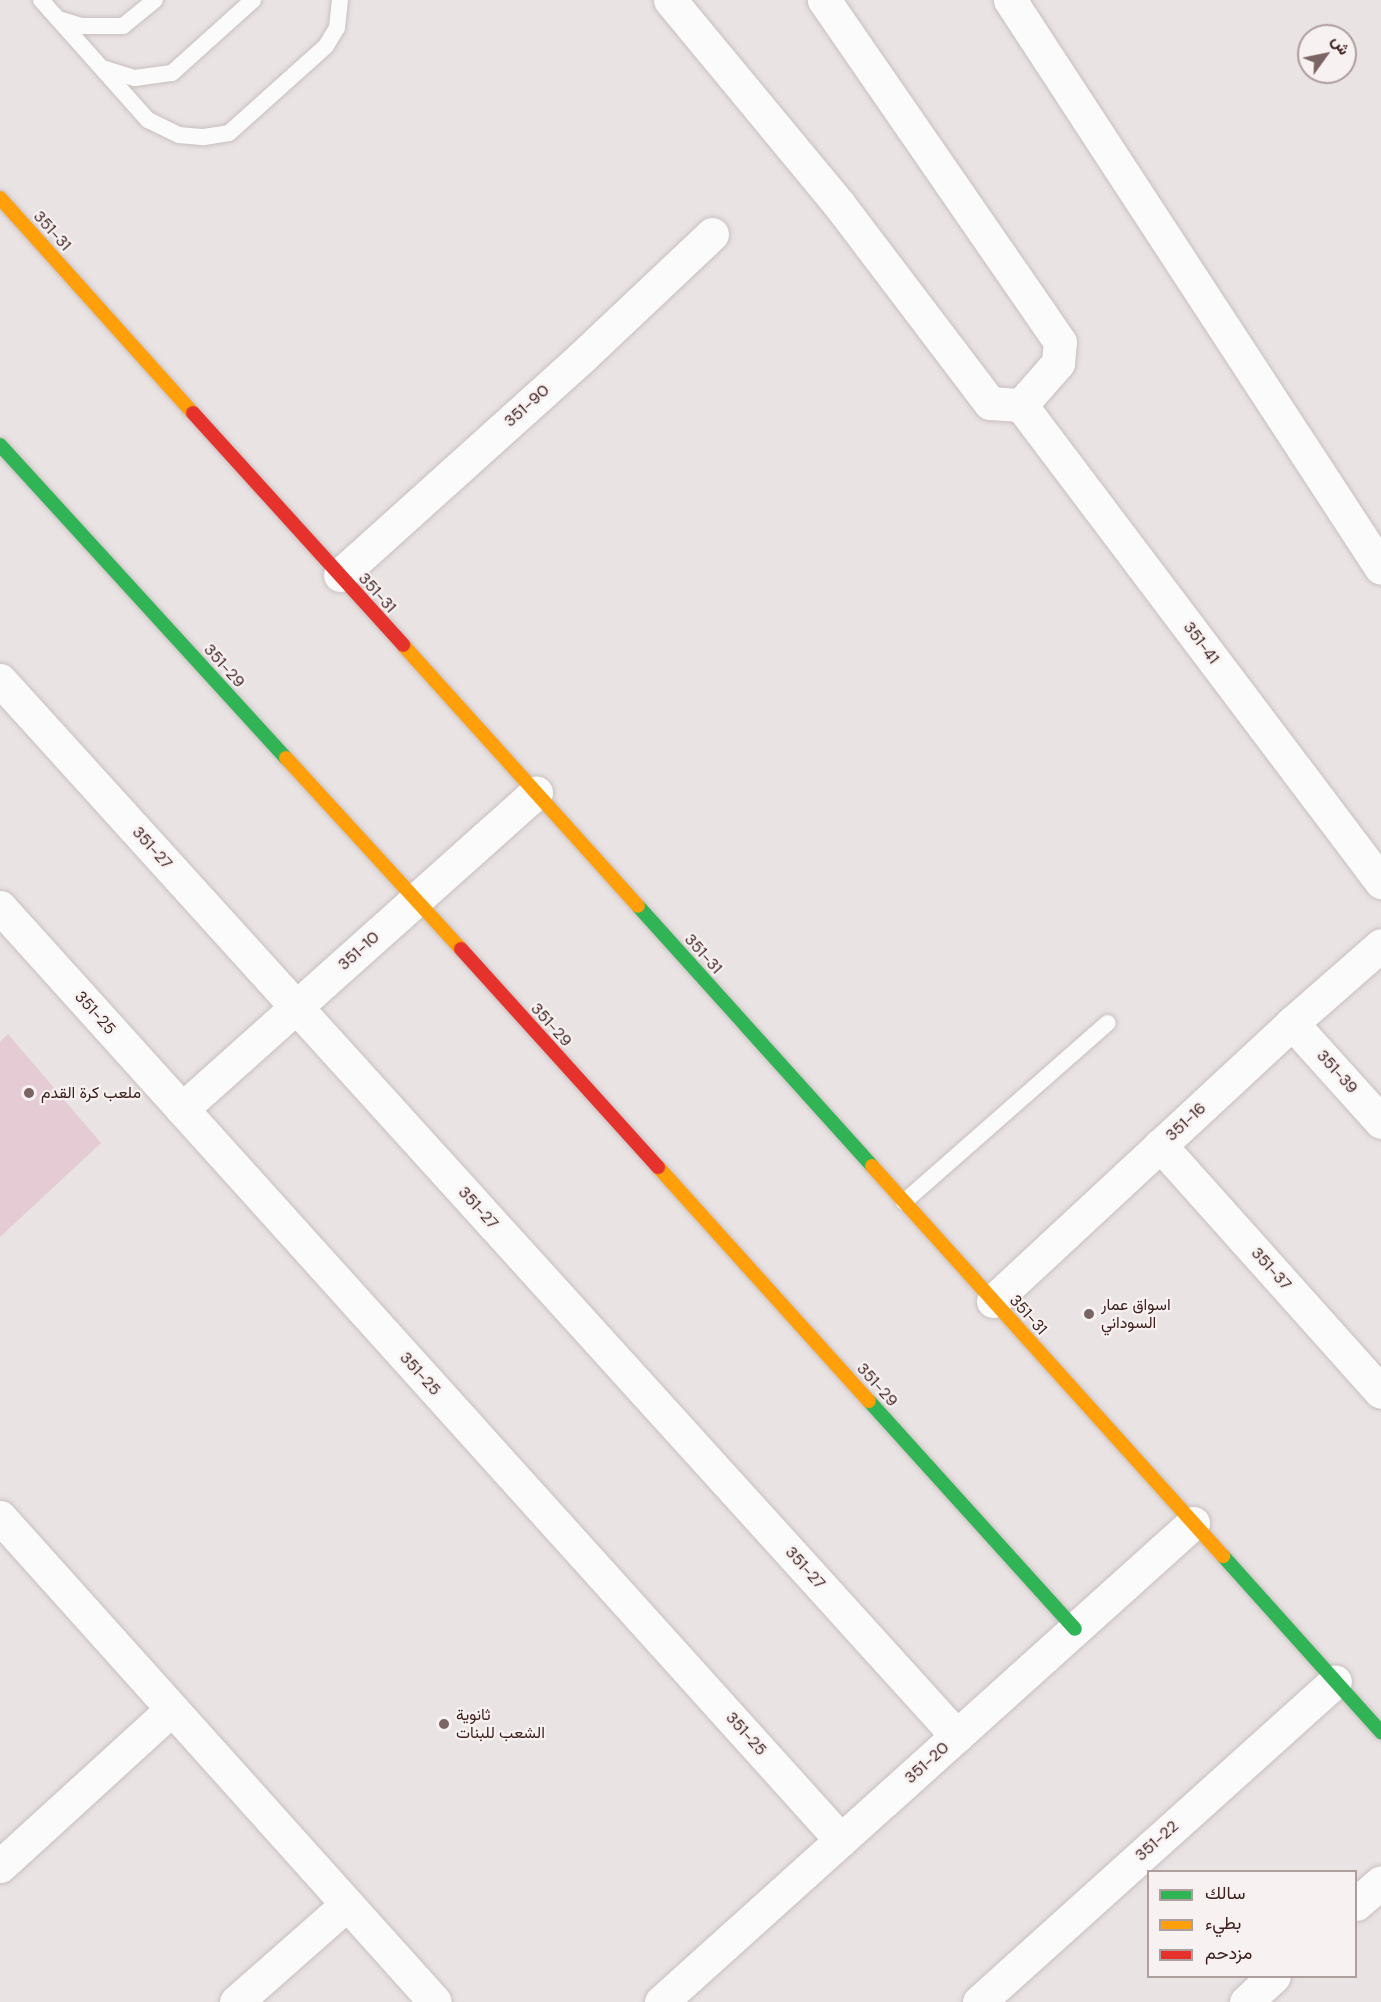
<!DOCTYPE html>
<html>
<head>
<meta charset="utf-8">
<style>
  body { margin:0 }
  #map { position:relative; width:1381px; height:2002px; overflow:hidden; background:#e9e3e3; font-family:"DM Sans",Vazirmatn,sans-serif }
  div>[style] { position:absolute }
  .green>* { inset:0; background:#e4cbd4 }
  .roads { filter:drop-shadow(0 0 2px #c9bfbf) drop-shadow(0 0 2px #c9bfbf) }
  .lane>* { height:16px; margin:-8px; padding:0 8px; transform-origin:8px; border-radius:8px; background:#fcfbfb }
  .street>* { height:33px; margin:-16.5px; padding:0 16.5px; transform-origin:16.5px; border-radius:16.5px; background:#fcfbfb }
  .fast>* { height:14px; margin:-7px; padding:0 7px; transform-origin:7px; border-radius:7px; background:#30b455 }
  .slow>* { height:14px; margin:-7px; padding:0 7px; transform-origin:7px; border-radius:7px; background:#ff9f0a }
  .jam>* { height:14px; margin:-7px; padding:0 7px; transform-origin:7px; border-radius:7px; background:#e5322d }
  .dots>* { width:16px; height:16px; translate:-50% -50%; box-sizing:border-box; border:3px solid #f8f1f2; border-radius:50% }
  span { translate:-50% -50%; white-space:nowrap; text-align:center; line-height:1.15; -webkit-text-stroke:4.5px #f8f1f2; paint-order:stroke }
  .street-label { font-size:16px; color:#3e211f }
  .poi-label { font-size:16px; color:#3e211f }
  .left { translate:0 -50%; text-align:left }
  .legend { position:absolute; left:1147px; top:1870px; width:210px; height:108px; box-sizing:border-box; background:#f8f1f2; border:2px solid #ae9e9e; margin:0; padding:8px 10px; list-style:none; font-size:18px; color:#3e211f }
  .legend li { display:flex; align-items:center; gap:12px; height:30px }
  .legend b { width:30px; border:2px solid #ae9e9e }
  .north { position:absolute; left:1297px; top:24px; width:60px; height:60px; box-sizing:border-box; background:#f8f1f2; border:2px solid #ae9e9e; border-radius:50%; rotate:57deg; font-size:16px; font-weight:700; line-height:24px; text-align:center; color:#3e211f }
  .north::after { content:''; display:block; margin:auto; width:21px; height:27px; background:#7a6564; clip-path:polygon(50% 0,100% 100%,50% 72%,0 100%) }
</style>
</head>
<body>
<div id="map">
  <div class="green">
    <div style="clip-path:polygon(8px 1034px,101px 1143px,0 1237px,0 1042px)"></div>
  </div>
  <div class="roads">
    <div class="lane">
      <div style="left:41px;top:0;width:161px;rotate:48.3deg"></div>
      <div style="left:148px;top:120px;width:34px;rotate:26deg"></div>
      <div style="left:179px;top:135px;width:25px;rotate:5deg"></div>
      <div style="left:204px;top:137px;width:25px;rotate:-9deg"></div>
      <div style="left:229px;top:133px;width:130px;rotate:-41.9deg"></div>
      <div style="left:326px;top:46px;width:21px;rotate:-59deg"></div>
      <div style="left:337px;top:28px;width:28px;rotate:-84deg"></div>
      <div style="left:58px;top:19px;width:24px;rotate:17deg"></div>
      <div style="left:81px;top:26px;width:42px"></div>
      <div style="left:123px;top:26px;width:41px;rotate:-39.1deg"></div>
      <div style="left:105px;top:69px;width:31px;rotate:17deg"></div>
      <div style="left:135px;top:78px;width:37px;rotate:-8deg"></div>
      <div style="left:172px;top:73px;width:109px;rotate:-42deg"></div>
      <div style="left:904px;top:1202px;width:271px;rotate:-41.3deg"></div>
    </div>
    <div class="street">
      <div style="left:670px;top:0;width:264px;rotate:50.4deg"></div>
      <div style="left:838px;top:203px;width:251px;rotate:52.8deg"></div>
      <div style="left:990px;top:403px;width:31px;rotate:4deg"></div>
      <div style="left:1021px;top:405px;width:56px;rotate:-48.6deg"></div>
      <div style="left:1058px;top:363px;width:21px;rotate:-85deg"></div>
      <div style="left:1060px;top:342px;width:416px;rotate:-124.6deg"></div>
      <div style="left:1010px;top:0;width:678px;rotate:56.85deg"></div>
      <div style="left:1021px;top:405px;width:598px;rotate:52.96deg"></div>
      <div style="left:340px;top:575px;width:326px;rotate:-42deg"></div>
      <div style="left:582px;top:357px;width:179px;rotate:-43.4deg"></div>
      <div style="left:0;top:680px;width:1425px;rotate:47.82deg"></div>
      <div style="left:0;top:907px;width:1256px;rotate:47.97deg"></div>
      <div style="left:1292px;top:1023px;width:133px;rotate:48deg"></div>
      <div style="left:182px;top:1109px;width:475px;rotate:-41.8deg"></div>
      <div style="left:1160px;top:1145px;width:331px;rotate:48.2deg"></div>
      <div style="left:993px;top:1301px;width:408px;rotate:-42.9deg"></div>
      <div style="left:1292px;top:1023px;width:118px;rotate:-41.2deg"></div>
      <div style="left:0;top:1517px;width:651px;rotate:48.11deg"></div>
      <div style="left:0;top:1866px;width:233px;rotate:-42.4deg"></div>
      <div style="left:1356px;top:1904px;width:33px;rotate:-41deg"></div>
      <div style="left:236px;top:2002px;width:148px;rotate:-41.4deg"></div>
      <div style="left:661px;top:2002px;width:716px;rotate:-42deg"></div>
      <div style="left:979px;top:2002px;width:479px;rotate:-42deg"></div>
      <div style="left:1246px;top:2002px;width:38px;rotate:-43deg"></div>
    </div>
    <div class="fast">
      <div style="left:0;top:445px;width:424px;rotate:47.6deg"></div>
      <div style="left:638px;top:906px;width:350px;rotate:48deg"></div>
      <div style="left:869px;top:1401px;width:307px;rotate:47.9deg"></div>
      <div style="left:1223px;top:1556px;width:237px;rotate:48.1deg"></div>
    </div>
    <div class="slow">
      <div style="left:0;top:198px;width:289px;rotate:48.1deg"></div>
      <div style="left:403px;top:645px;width:351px;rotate:48deg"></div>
      <div style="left:286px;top:758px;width:259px;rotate:47.5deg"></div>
      <div style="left:872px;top:1166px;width:525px;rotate:48.01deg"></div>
      <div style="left:658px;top:1167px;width:315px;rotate:48deg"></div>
    </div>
    <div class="jam">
      <div style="left:193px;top:413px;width:313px;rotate:47.8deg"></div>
      <div style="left:461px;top:949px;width:294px;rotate:47.9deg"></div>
    </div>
  </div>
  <div class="dots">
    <div style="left:29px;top:1093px;background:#7a6564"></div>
    <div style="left:1089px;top:1314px;background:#7a6564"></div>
    <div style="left:444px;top:1724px;background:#7a6564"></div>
  </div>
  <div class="street-label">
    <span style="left:52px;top:231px;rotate:48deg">351-31</span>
    <span style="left:527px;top:406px;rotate:-42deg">351-90</span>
    <span style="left:377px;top:593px;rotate:48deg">351-31</span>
    <span style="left:1201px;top:643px;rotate:53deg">351-41</span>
    <span style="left:224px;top:666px;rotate:48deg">351-29</span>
    <span style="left:152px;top:848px;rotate:48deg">351-27</span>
    <span style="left:359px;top:951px;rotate:-42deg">351-10</span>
    <span style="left:703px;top:954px;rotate:48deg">351-31</span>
    <span style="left:95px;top:1013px;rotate:48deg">351-25</span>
    <span style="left:551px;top:1025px;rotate:48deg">351-29</span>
    <span style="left:1337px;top:1072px;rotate:48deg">351-39</span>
    <span style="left:1186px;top:1122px;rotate:-43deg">351-16</span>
    <span style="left:478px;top:1208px;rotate:48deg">351-27</span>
    <span style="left:1271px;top:1269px;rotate:48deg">351-37</span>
    <span style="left:1028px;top:1315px;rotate:48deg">351-31</span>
    <span style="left:420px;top:1374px;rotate:48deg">351-25</span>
    <span style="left:877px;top:1385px;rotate:48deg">351-29</span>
    <span style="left:805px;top:1568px;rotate:48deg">351-27</span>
    <span style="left:746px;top:1734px;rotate:48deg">351-25</span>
    <span style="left:927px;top:1763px;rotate:-42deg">351-20</span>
    <span style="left:1157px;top:1841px;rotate:-42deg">351-22</span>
  </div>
  <div class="poi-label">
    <span class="left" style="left:41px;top:1093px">ملعب كرة القدم</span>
    <span class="left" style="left:1101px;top:1314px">اسواق عمار<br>السوداني</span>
    <span class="left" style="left:456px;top:1724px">ثانوية<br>الشعب للبنات</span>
  </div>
  <ul class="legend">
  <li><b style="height:8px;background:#30b455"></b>سالك</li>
  <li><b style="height:8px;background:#ff9f0a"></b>بطيء</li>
  <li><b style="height:8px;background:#e5322d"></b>مزدحم</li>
  </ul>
  <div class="north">ش</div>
</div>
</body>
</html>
